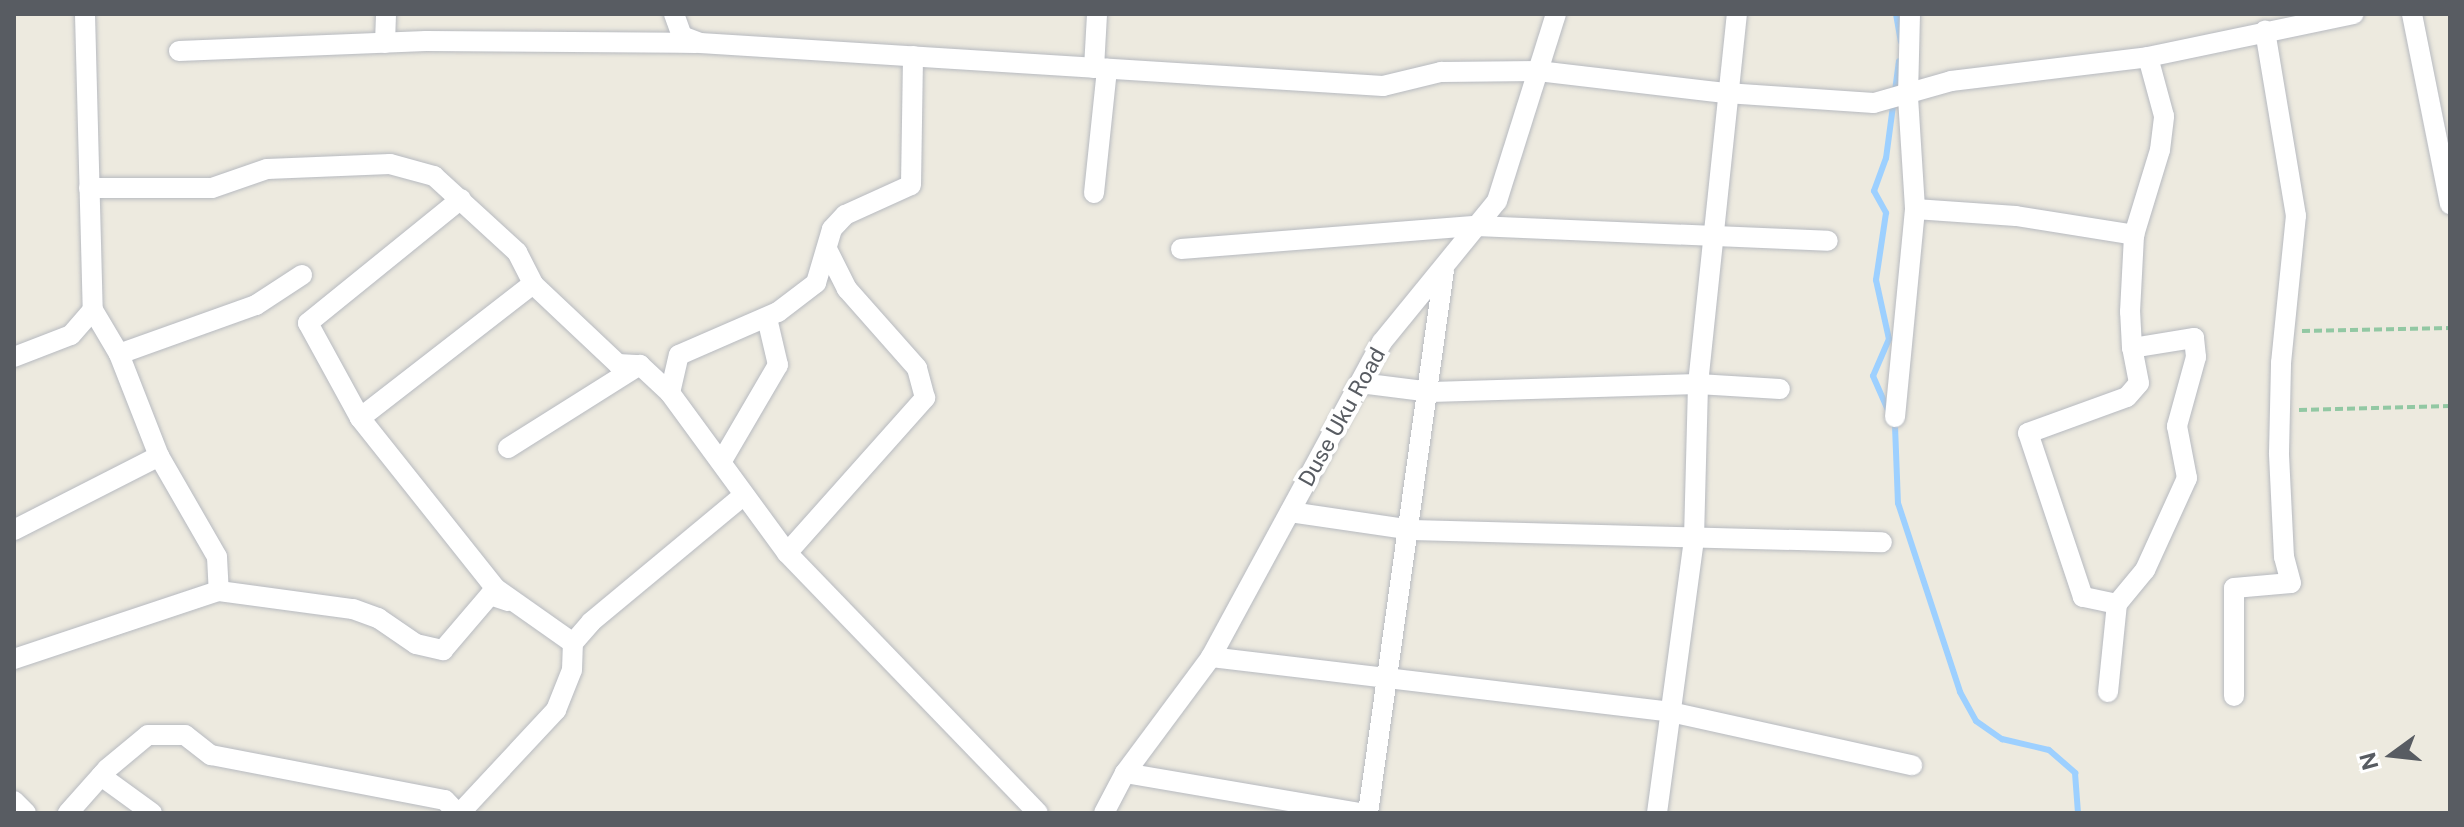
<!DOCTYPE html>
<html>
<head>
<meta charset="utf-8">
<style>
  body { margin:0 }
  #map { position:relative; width:2464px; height:827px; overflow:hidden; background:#edeadf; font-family:"Public Sans",sans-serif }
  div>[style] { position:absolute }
  .stream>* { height:6px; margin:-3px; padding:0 3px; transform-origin:3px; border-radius:3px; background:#9dd0ff }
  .path>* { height:4px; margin-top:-2px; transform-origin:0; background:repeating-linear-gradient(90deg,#92c8a3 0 8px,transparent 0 12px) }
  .roads { filter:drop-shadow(0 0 2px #b7bac0) drop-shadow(0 0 2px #b7bac0) }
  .minor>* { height:20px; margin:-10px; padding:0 10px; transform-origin:10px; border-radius:10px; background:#fff }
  span { translate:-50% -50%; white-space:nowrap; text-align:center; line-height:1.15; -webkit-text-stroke:8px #fff; paint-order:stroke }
  .street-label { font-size:22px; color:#585c62 }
  .frame { position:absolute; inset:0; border:16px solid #585c62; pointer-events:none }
  .north { position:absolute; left:2352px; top:715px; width:80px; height:80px; -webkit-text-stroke:6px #fff; paint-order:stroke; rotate:255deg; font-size:22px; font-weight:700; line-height:32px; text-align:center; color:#585c62 }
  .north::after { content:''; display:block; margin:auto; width:28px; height:36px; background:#585c62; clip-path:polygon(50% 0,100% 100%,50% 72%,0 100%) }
</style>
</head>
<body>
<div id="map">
  <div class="stream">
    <div style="left:1896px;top:14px;width:28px;rotate:80deg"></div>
    <div style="left:1899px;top:61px;width:98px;rotate:97.6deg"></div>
    <div style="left:1886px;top:158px;width:35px;rotate:110deg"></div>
    <div style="left:1874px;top:191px;width:25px;rotate:61deg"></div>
    <div style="left:1886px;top:213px;width:68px;rotate:98.5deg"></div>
    <div style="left:1876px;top:280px;width:60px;rotate:77.6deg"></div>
    <div style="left:1889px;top:339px;width:40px;rotate:113.4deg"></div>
    <div style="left:1873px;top:376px;width:55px;rotate:66.3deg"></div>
    <div style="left:1895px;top:426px;width:77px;rotate:87.8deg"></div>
    <div style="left:1898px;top:503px;width:199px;rotate:71.8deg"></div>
    <div style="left:1960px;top:692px;width:33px;rotate:61deg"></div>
    <div style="left:1976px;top:721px;width:32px;rotate:35deg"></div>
    <div style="left:2002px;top:739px;width:48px;rotate:13.2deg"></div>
    <div style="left:2049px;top:750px;width:35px;rotate:41deg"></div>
    <div style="left:2075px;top:773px;width:40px;rotate:85.7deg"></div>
  </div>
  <div class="path">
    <div style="left:2302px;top:331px;width:148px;rotate:-1.2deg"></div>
    <div style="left:2299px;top:410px;width:151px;rotate:-1.5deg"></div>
  </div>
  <div class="roads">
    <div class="minor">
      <div style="left:85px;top:14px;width:296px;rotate:88.5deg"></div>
      <div style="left:93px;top:310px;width:51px;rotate:59.4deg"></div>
      <div style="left:119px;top:354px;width:110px;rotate:68.6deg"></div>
      <div style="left:674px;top:14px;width:23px;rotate:70deg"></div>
      <div style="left:682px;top:36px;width:19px;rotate:21deg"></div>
      <div style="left:700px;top:43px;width:684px;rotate:3.6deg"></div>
      <div style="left:1383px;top:86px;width:60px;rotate:-13.6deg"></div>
      <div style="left:1441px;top:72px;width:97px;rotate:-0.6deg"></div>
      <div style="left:1538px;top:71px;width:189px;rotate:6.7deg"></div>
      <div style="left:1726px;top:93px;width:148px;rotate:3.9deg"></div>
      <div style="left:1874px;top:103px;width:80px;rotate:-15.9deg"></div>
      <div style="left:1951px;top:81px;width:198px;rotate:-6.9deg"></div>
      <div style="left:2148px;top:57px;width:210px;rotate:-11.8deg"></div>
      <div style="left:1910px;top:14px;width:83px;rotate:91.4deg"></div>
      <div style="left:1908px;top:97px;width:112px;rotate:86.4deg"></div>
      <div style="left:1915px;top:209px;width:101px;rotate:4deg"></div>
      <div style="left:2016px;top:216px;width:120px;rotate:9.1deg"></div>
      <div style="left:2412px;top:14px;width:194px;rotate:78.7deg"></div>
      <div style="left:385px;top:43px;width:29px;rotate:-88deg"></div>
      <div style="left:179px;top:51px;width:247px;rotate:-2.3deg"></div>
      <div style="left:426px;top:41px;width:270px;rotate:0.4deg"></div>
      <div style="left:1094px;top:68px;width:54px;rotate:-86.8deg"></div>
      <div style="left:89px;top:188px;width:123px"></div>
      <div style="left:212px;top:188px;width:58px;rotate:-19.1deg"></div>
      <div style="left:267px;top:169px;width:123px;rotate:-2.3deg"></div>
      <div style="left:390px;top:164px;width:46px;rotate:15.3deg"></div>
      <div style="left:434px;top:176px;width:113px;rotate:42.5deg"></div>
      <div style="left:517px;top:252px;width:36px;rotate:63deg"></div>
      <div style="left:533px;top:284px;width:117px;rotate:43.3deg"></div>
      <div style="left:618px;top:364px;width:22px;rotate:3deg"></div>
      <div style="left:640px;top:365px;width:41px;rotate:43deg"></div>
      <div style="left:670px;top:393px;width:198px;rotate:53.8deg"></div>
      <div style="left:787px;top:553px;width:361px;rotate:46deg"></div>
      <div style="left:1094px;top:193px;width:125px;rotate:-84deg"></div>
      <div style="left:461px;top:199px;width:197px;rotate:141deg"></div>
      <div style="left:308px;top:323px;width:108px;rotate:61.3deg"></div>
      <div style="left:360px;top:418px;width:217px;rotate:51.5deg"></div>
      <div style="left:495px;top:588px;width:95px;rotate:35.2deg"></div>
      <div style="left:1181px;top:249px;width:296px;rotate:-4.5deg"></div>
      <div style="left:1476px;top:226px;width:352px;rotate:2.4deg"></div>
      <div style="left:2132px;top:348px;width:63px;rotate:-9.2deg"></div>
      <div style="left:2194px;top:338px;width:19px;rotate:84deg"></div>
      <div style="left:2196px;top:357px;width:72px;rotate:105.4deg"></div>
      <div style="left:2177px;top:426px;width:53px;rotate:79.1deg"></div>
      <div style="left:2187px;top:478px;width:101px;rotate:114.5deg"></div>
      <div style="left:2145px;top:570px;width:44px;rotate:129.5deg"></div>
      <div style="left:2117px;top:604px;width:35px;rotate:-168deg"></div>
      <div style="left:2083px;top:597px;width:173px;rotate:-108.5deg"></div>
      <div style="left:2028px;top:433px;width:105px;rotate:-20deg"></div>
      <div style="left:2127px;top:397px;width:18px;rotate:-49deg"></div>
      <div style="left:2139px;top:383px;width:36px;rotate:-101deg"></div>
      <div style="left:2132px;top:348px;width:36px;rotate:-93deg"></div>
      <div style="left:2130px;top:312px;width:77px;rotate:-87deg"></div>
      <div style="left:2134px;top:235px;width:89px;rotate:-73deg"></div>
      <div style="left:2160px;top:150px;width:34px;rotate:-83deg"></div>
      <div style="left:2164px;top:116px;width:61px;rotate:-105.2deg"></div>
      <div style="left:119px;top:354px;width:145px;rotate:-19.7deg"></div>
      <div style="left:256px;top:305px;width:55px;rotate:-33.1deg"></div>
      <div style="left:14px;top:357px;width:61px;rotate:-21.1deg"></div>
      <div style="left:71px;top:335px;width:33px;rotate:-49deg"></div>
      <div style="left:1360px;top:383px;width:72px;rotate:7.2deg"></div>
      <div style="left:1431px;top:392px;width:267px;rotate:-1.7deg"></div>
      <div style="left:1698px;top:384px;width:82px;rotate:3.5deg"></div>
      <div style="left:670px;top:393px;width:39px;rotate:-77deg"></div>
      <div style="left:679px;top:355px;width:108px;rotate:-23.5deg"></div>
      <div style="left:778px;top:312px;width:48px;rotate:-37.3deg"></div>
      <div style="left:816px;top:283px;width:56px;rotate:-73.5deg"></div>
      <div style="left:832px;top:229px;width:19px;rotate:-47deg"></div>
      <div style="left:845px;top:215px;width:72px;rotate:-24.4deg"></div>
      <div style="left:911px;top:185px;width:129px;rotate:-89.1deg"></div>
      <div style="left:1895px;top:417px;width:209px;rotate:-84.5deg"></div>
      <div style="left:360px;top:418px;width:219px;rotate:-37.8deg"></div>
      <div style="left:508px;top:448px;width:156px;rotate:-32.2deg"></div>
      <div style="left:723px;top:459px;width:109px;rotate:-59.7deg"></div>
      <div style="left:778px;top:365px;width:48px;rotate:-103.2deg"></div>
      <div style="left:1290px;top:512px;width:123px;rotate:8.4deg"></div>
      <div style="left:1412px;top:530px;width:470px;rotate:1.5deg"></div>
      <div style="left:14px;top:530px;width:163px;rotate:-27deg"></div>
      <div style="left:159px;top:456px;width:116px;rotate:60.1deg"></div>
      <div style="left:217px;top:557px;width:34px;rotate:87deg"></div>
      <div style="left:787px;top:553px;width:208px;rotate:-48.3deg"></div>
      <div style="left:925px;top:398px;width:31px;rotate:-105deg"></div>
      <div style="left:917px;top:368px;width:106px;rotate:-131.5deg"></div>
      <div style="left:847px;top:289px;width:42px;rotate:-116.6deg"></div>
      <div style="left:1211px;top:657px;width:462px;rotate:6.8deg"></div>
      <div style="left:1670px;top:712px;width:248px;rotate:12.4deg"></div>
      <div style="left:14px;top:659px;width:216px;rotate:-18.4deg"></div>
      <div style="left:219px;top:591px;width:135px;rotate:7.7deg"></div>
      <div style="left:353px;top:609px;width:27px;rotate:20deg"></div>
      <div style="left:378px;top:618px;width:46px;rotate:34.4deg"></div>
      <div style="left:416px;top:644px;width:28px;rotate:13deg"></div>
      <div style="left:443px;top:650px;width:72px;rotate:-49.5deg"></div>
      <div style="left:490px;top:595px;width:19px;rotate:18deg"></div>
      <div style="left:2108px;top:692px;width:89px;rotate:-84.2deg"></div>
      <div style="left:2234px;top:696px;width:108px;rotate:-90deg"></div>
      <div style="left:2234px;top:588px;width:57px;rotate:-5deg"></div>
      <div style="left:2291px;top:583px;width:27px;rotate:-105deg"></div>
      <div style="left:2284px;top:557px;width:104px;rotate:-92.8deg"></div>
      <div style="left:2279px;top:453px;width:90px;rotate:-88.7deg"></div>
      <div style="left:2281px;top:363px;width:148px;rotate:-84.2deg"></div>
      <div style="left:2296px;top:216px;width:188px;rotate:-99.5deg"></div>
      <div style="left:1125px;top:773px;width:237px;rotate:9.7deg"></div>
      <div style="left:101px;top:776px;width:63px;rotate:36deg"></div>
      <div style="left:14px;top:801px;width:17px;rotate:45deg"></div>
      <div style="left:68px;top:813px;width:59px;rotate:-48.4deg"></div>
      <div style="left:107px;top:769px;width:53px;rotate:-39.7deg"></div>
      <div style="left:148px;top:735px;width:37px"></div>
      <div style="left:185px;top:735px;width:33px;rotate:38deg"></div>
      <div style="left:211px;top:755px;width:238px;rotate:10.9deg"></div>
      <div style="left:445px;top:800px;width:18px;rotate:47deg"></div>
      <div style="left:460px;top:813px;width:141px;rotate:-47deg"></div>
      <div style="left:556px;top:710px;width:43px;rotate:-68.2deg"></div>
      <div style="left:572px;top:670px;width:27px;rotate:-88deg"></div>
      <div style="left:573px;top:643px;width:28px;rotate:-49deg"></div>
      <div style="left:591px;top:622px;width:199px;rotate:-39.7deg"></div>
      <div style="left:1104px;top:813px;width:45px;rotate:-62.3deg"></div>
      <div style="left:1125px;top:773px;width:144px;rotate:-53.4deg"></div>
      <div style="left:1211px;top:657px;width:358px;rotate:-61.5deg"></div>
      <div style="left:1382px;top:342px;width:182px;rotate:-50.8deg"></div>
      <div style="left:1497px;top:201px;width:196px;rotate:-72.5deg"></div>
      <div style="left:1368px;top:813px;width:548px;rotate:-82.03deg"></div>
      <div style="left:1657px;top:813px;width:277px;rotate:-82.3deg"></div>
      <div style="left:1694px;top:538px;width:154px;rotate:-88.5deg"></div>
      <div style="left:1698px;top:384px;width:372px;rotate:-84deg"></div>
    </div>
  </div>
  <div class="street-label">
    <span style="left:1342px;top:417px;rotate:-61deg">Duse Uku Road</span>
  </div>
  <div class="frame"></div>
  <div class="north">N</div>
</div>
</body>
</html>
